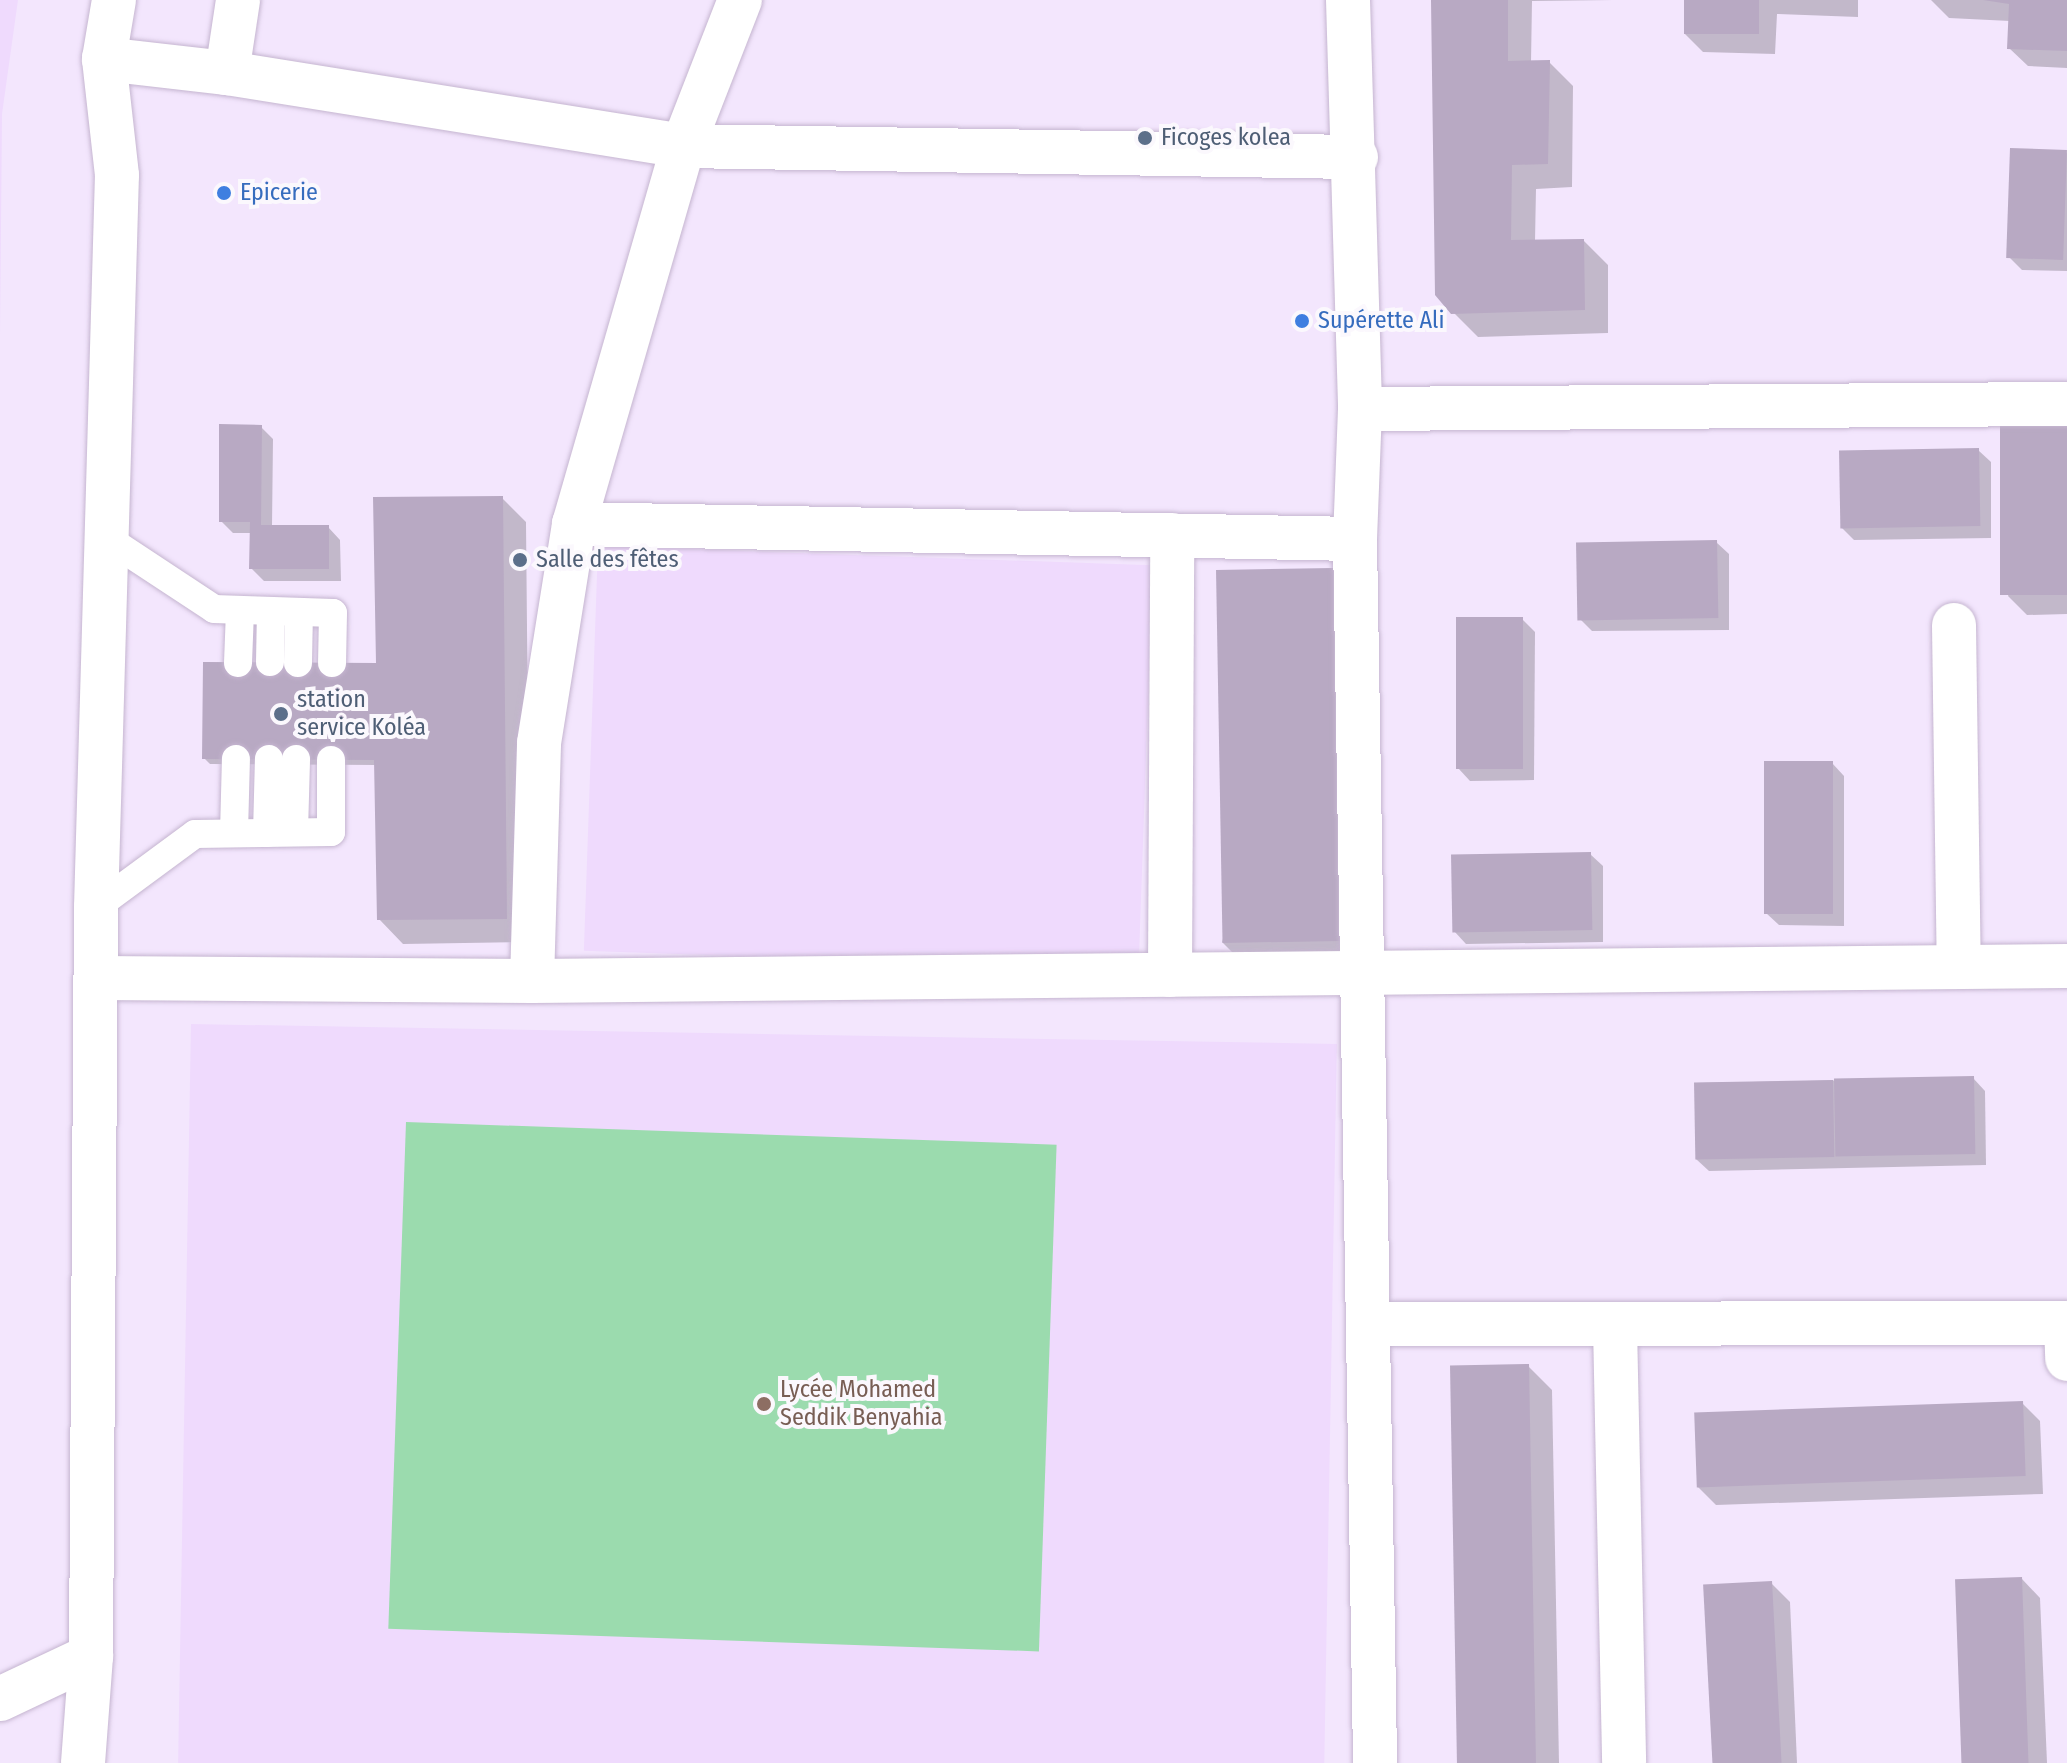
<!DOCTYPE html>
<html>
<head>
<meta charset="utf-8">
<style>
  body { margin:0 }
  #map { position:relative; width:2067px; height:1763px; overflow:hidden; background:#f3e6fd; font-family:"Fira Sans Condensed",sans-serif }
  div>[style] { position:absolute }
  .built>* { inset:0; background:#efdafd; transform-origin:0 0 }
  .green>* { inset:0; background:#9bdbae; transform-origin:0 0 }
  .shadow>* { inset:0; background:#0003 }
  .building>* { inset:0; background:#b8a9c3; transform-origin:0 0 }
  .roads { filter:drop-shadow(0 0 2px #c5b5d0) drop-shadow(0 0 2px #c5b5d0) }
  .lane>* { height:28px; margin:-14px; padding:0 14px; transform-origin:14px; border-radius:14px; background:#fff }
  .street>* { height:44px; margin:-22px; padding:0 22px; transform-origin:22px; border-radius:22px; background:#fff }
  .secondary>* { height:44px; margin:-22px; padding:0 22px; transform-origin:22px; border-radius:22px; background:#fff }
  .dots>* { width:22px; height:22px; translate:-50% -50%; box-sizing:border-box; border:4px solid #fbf8fd; border-radius:50% }
  span { translate:-50% -50%; white-space:nowrap; text-align:center; line-height:1.15; -webkit-text-stroke:8px #fbf8fd; paint-order:stroke }
  .service-label { font-size:24px; color:#4e5e75 }
  .left { translate:0 -50%; text-align:left }
  .shop-label { font-size:24px; color:#366cbe }
  .education-label { font-size:24px; color:#785e54 }
</style>
</head>
<body>
<div id="map">
  <div class="built">
    <div style="clip-path:polygon(0 0,18px 0,2px 114px,0 339px)"></div>
    <div style="left:598px;top:546px;width:555px;height:405px;rotate:2deg"></div>
    <div style="left:191px;top:1024px;width:1146px;height:739px;rotate:1deg"></div>
  </div>
  <div class="green">
    <div style="left:406px;top:1122px;width:651px;height:507px;rotate:2deg"></div>
  </div>
  <div class="shadow">
    <div style="clip-path:polygon(1433px 0,1614px 0,1532px 1px,1531px 63px,1549px 62px,1573px 86px,1572px 187px,1536px 189px,1535px 241px,1584px 241px,1608px 265px,1608px 333px,1478px 337px,1453px 312px)"></div>
    <div style="clip-path:polygon(1686px 0,1858px 0,1858px 17px,1777px 14px,1775px 54px,1703px 52px,1684px 33px)"></div>
    <div style="clip-path:polygon(1931px 0,2067px 0,2067px 68px,2028px 66px,2009px 48px,2010px 21px,1949px 18px)"></div>
    <div style="clip-path:polygon(2067px 152px,2067px 271px,2022px 270px,2009px 257px)"></div>
    <div style="clip-path:polygon(2067px 421px,2067px 728px,2067px 614px,2027px 615px,2008px 596px)"></div>
    <div style="clip-path:polygon(261px 427px,273px 439px,272px 527px,328px 527px,340px 540px,341px 581px,264px 581px,251px 568px,252px 533px,233px 533px,221px 521px)"></div>
    <div style="clip-path:polygon(1978px 450px,1991px 462px,1991px 538px,1854px 540px,1841px 527px)"></div>
    <div style="clip-path:polygon(502px 498px,526px 522px,530px 942px,403px 944px,379px 919px,377px 765px,210px 764px,204px 758px,376px 665px)"></div>
    <div style="clip-path:polygon(1716px 542px,1729px 554px,1729px 630px,1592px 631px,1580px 619px)"></div>
    <div style="clip-path:polygon(1333px 570px,1357px 594px,1361px 964px,1246px 966px,1222px 942px)"></div>
    <div style="clip-path:polygon(1522px 619px,1535px 632px,1534px 780px,1470px 781px,1458px 768px)"></div>
    <div style="clip-path:polygon(1832px 763px,1844px 776px,1844px 926px,1779px 925px,1766px 913px)"></div>
    <div style="clip-path:polygon(1590px 854px,1603px 866px,1603px 942px,1466px 944px,1454px 931px)"></div>
    <div style="clip-path:polygon(1973px 1078px,1985px 1091px,1986px 1165px,1709px 1171px,1696px 1159px,1696px 1083px)"></div>
    <div style="clip-path:polygon(1528px 1366px,1552px 1390px,1559px 1763px,1459px 1763px)"></div>
    <div style="clip-path:polygon(2022px 1403px,2040px 1421px,2043px 1494px,1716px 1505px,1698px 1487px)"></div>
    <div style="clip-path:polygon(2022px 1579px,2040px 1598px,2047px 1763px,1965px 1763px)"></div>
    <div style="clip-path:polygon(1771px 1583px,1790px 1602px,1797px 1763px,1713px 1763px)"></div>
  </div>
  <div class="building">
    <div style="clip-path:polygon(1431px 0,1508px 0,1508px 61px,1550px 60px,1548px 164px,1512px 165px,1511px 240px,1584px 239px,1585px 310px,1451px 314px,1435px 295px)"></div>
    <div style="left:1684px;top:0;width:75px;height:34px"></div>
    <div style="clip-path:polygon(1983px 0,2067px 0,2067px 51px,2007px 49px,2009px 4px)"></div>
    <div style="left:2010px;top:148px;width:57px;height:110px;rotate:2deg"></div>
    <div style="left:2067px;top:419px;width:176px;height:67px;rotate:90deg"></div>
    <div style="clip-path:polygon(219px 424px,262px 425px,261px 525px,329px 525px,329px 569px,249px 569px,250px 522px,219px 522px)"></div>
    <div style="left:1979px;top:448px;width:78px;height:140px;rotate:89deg"></div>
    <div style="clip-path:polygon(503px 496px,507px 919px,377px 920px,374px 760px,202px 759px,203px 662px,376px 663px,373px 497px)"></div>
    <div style="left:1717px;top:540px;width:78px;height:141px;rotate:89deg"></div>
    <div style="left:1333px;top:568px;width:373px;height:117px;rotate:89deg"></div>
    <div style="left:1523px;top:617px;width:152px;height:67px;rotate:90deg"></div>
    <div style="left:1764px;top:761px;width:69px;height:153px"></div>
    <div style="left:1591px;top:852px;width:78px;height:140px;rotate:89deg"></div>
    <div style="left:1974px;top:1076px;width:78px;height:140px;rotate:89deg"></div>
    <div style="left:1833px;top:1080px;width:77px;height:139px;rotate:89deg"></div>
    <div style="left:1529px;top:1364px;width:399px;height:79px;rotate:89deg"></div>
    <div style="left:2023px;top:1401px;width:75px;height:329px;rotate:88deg"></div>
    <div style="left:2022px;top:1577px;width:186px;height:67px;rotate:88deg"></div>
    <div style="left:1772px;top:1581px;width:182px;height:69px;rotate:87deg"></div>
  </div>
  <div class="roads">
    <div class="lane">
      <div style="left:108px;top:539px;width:127px;rotate:33.4deg"></div>
      <div style="left:214px;top:609px;width:119px;rotate:1.9deg"></div>
      <div style="left:333px;top:613px;width:50px;rotate:91.1deg"></div>
      <div style="left:270px;top:662px;width:51px;rotate:-88.9deg"></div>
      <div style="left:238px;top:663px;width:53px;rotate:-87.8deg"></div>
      <div style="left:298px;top:663px;width:50px;rotate:-88.9deg"></div>
      <div style="left:294px;top:832px;width:73px;rotate:-88.4deg"></div>
      <div style="left:234px;top:833px;width:74px;rotate:-88.5deg"></div>
      <div style="left:267px;top:833px;width:74px;rotate:-88.5deg"></div>
      <div style="left:96px;top:907px;width:123px;rotate:-36.4deg"></div>
      <div style="left:195px;top:834px;width:136px;rotate:-0.8deg"></div>
      <div style="left:331px;top:832px;width:72px;rotate:-90deg"></div>
    </div>
    <div class="street">
      <div style="left:1348px;top:0;width:409px;rotate:88.3deg"></div>
      <div style="left:1360px;top:409px;width:130px;rotate:92.2deg"></div>
      <div style="left:1355px;top:539px;width:1224px;rotate:89.06deg"></div>
      <div style="left:104px;top:59px;width:124px;rotate:6.5deg"></div>
      <div style="left:227px;top:73px;width:462px;rotate:9.1deg"></div>
      <div style="left:683px;top:146px;width:673px;rotate:0.94deg"></div>
      <div style="left:227px;top:73px;width:74px;rotate:-81.4deg"></div>
      <div style="left:1360px;top:409px;width:707px;rotate:-0.41deg"></div>
      <div style="left:574px;top:524px;width:781px;rotate:1.1deg"></div>
      <div style="left:1954px;top:625px;width:342px;rotate:89.2deg"></div>
      <div style="left:1170px;top:975px;width:440px;rotate:-89.7deg"></div>
      <div style="left:97px;top:978px;width:435px;rotate:0.4deg"></div>
      <div style="left:532px;top:981px;width:1535px;rotate:-0.56deg"></div>
      <div style="left:532px;top:981px;width:238px;rotate:-88.3deg"></div>
      <div style="left:539px;top:743px;width:222px;rotate:-80.9deg"></div>
      <div style="left:574px;top:524px;width:393px;rotate:-73.9deg"></div>
      <div style="left:683px;top:146px;width:157px;rotate:-68.7deg"></div>
      <div style="left:1368px;top:1324px;width:698px;rotate:-0.08deg"></div>
      <div style="left:2066px;top:1323px;width:36px;rotate:88deg"></div>
      <div style="left:1615px;top:1326px;width:437px;rotate:88.8deg"></div>
      <div style="left:0;top:1699px;width:101px;rotate:-25.3deg"></div>
    </div>
    <div class="secondary">
      <div style="left:83px;top:1763px;width:107px;rotate:-85.7deg"></div>
      <div style="left:91px;top:1656px;width:749px;rotate:-89.62deg"></div>
      <div style="left:96px;top:907px;width:732px;rotate:-88.36deg"></div>
      <div style="left:117px;top:175px;width:117px;rotate:-96.4deg"></div>
      <div style="left:104px;top:59px;width:60px;rotate:-80.4deg"></div>
    </div>
  </div>
  <div class="dots">
    <div style="left:1145px;top:138px;background:#5c6f8a"></div>
    <div style="left:224px;top:193px;background:#3f7fe0"></div>
    <div style="left:1302px;top:321px;background:#3f7fe0"></div>
    <div style="left:520px;top:560px;background:#5c6f8a"></div>
    <div style="left:281px;top:714px;background:#5c6f8a"></div>
    <div style="left:764px;top:1404px;background:#8d6e63"></div>
  </div>
  <div class="service-label">
    <span class="left" style="left:1161px;top:138px">Ficoges kolea</span>
    <span class="left" style="left:536px;top:560px">Salle des fêtes</span>
    <span class="left" style="left:297px;top:714px">station<br>service Koléa</span>
  </div>
  <div class="shop-label">
    <span class="left" style="left:240px;top:193px">Epicerie</span>
    <span class="left" style="left:1318px;top:321px">Supérette Ali</span>
  </div>
  <div class="education-label">
    <span class="left" style="left:780px;top:1404px">Lycée Mohamed<br>Seddik Benyahia</span>
  </div>
</div>
</body>
</html>
